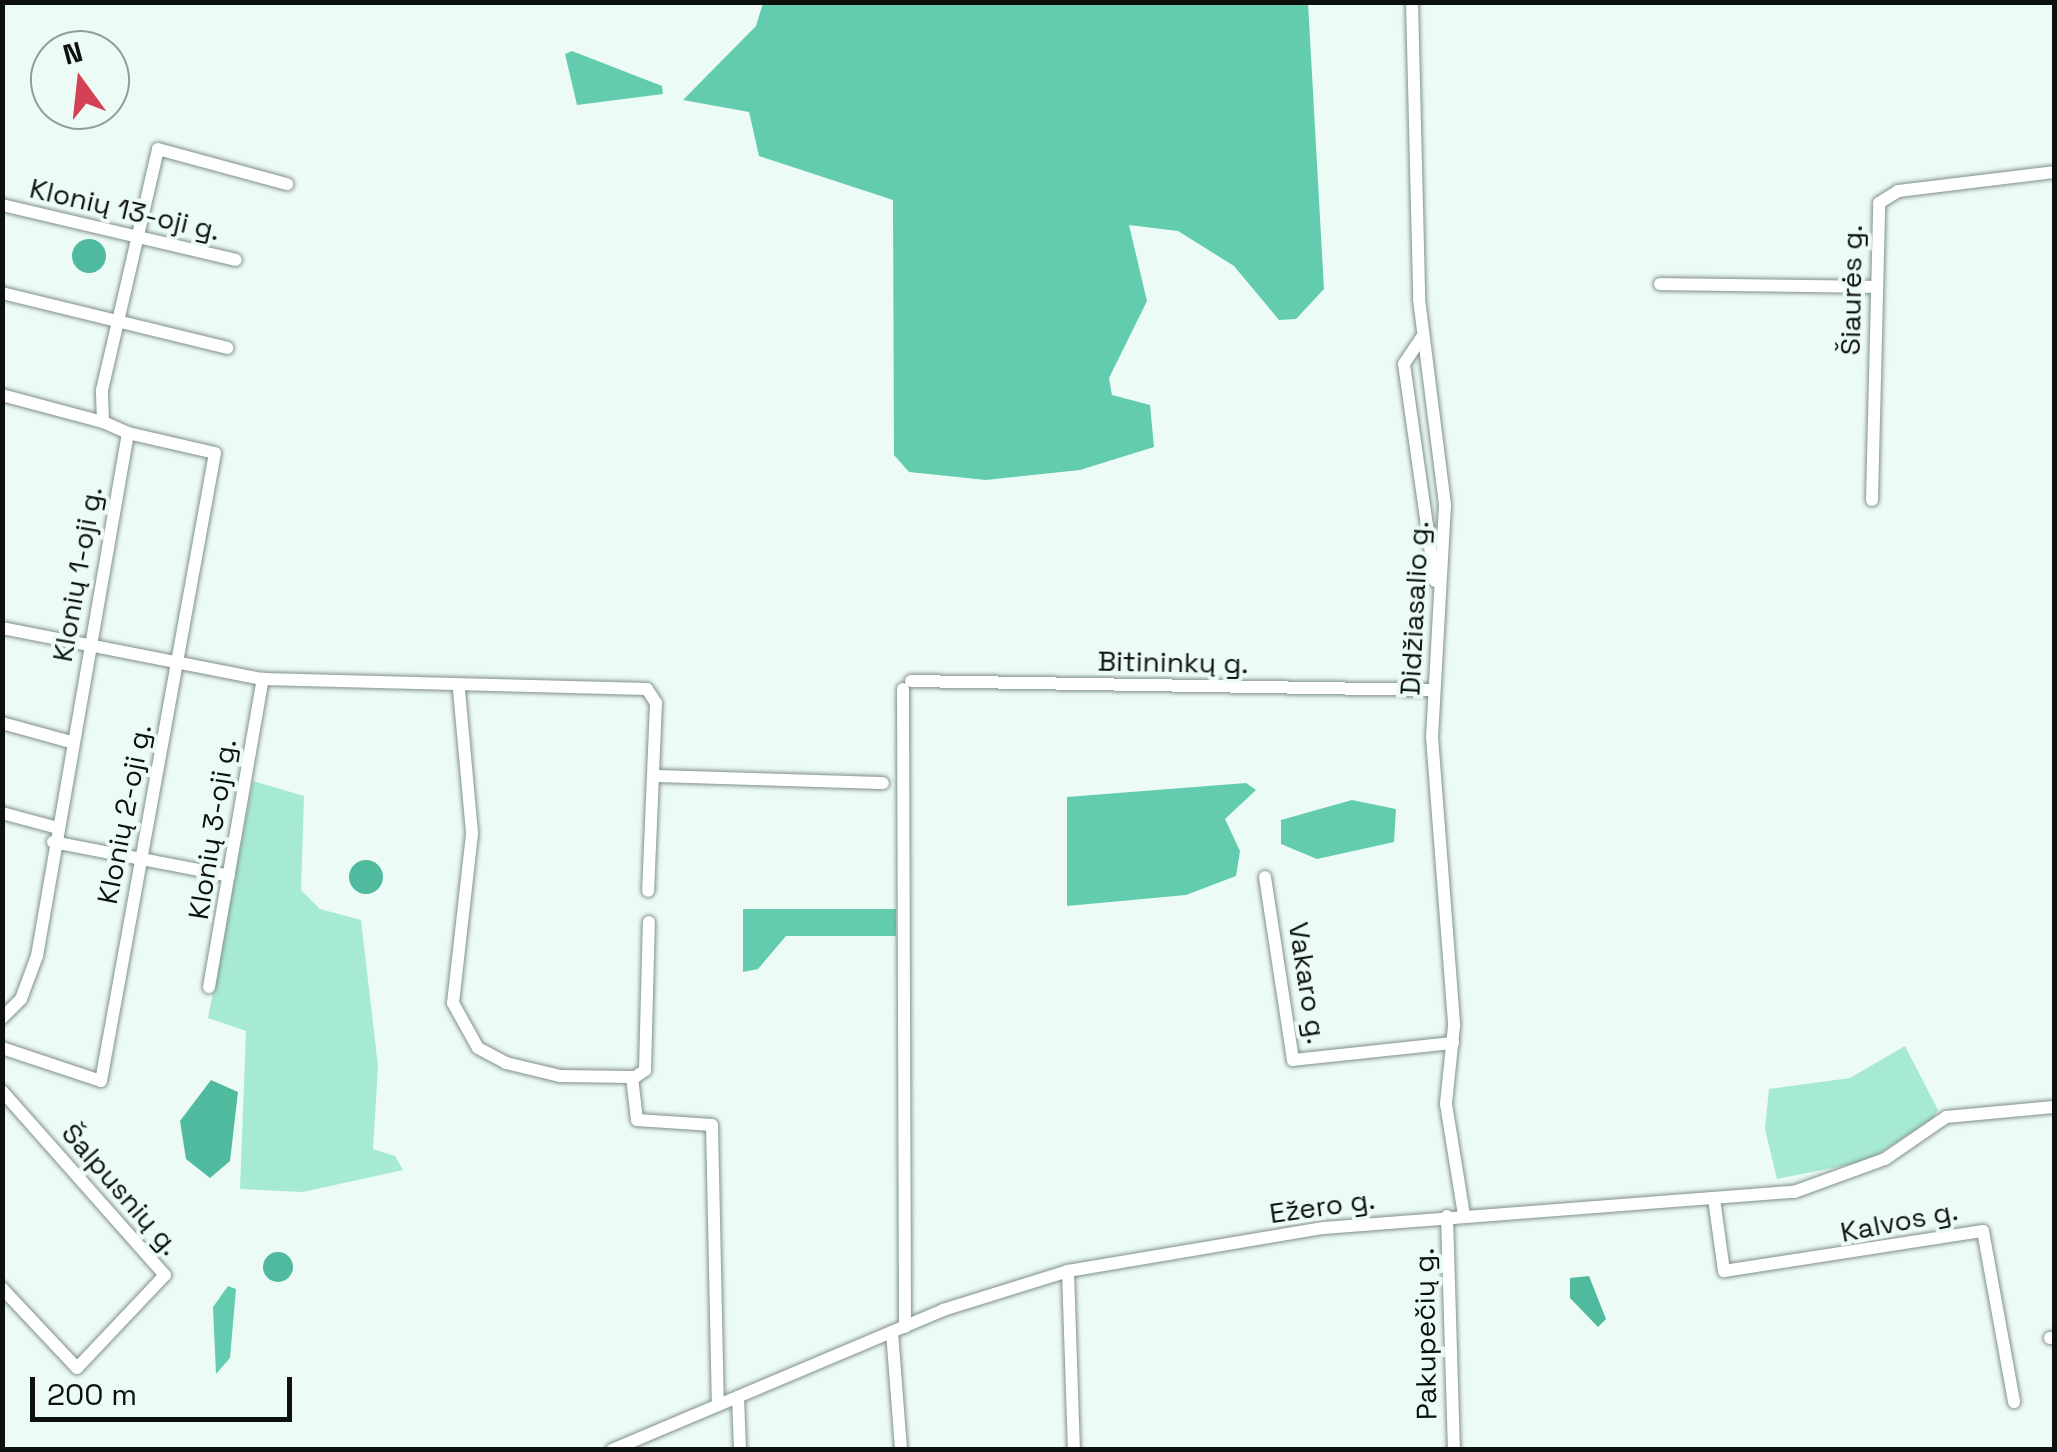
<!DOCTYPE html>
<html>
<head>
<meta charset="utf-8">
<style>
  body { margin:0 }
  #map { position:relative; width:2057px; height:1452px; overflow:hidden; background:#ecfbf6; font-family:"Space Grotesk",sans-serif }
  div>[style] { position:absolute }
  .green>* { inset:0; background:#a7ead4 }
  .forest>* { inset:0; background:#63ccaf }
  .water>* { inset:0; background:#4fba9d }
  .round { border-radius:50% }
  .roads { filter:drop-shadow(0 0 2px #818f8a) drop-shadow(0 0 2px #818f8a) }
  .minor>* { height:12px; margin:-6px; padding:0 6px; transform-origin:6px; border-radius:6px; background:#fff }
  span { translate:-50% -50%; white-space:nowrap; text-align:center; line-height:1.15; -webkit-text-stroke:8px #ecfbf6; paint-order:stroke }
  .street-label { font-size:28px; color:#0c110f }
  .frame { position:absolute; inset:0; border:5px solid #0c110f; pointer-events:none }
  .north { position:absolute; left:30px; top:30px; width:100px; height:100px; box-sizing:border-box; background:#ecfbf6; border:2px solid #929d9a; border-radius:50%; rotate:345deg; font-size:28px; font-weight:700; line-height:40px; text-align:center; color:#0c110f }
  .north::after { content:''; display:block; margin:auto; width:35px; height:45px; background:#d24254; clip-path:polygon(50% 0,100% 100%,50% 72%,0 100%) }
  .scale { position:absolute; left:30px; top:1377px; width:262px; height:45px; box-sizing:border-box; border:5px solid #0c110f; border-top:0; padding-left:12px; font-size:30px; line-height:35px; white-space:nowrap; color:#0c110f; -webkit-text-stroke:8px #ecfbf6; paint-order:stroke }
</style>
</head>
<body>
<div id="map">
  <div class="green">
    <div style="clip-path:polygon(253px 781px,304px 796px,301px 890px,320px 909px,361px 920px,378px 1066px,373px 1149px,395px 1156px,403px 1170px,303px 1192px,240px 1189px,246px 1031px,208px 1018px)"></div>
    <div style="clip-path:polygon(1905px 1046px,1938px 1110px,1933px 1118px,1868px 1161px,1777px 1179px,1765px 1129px,1769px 1089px,1850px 1078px)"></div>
  </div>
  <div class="forest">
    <div style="clip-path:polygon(763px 3px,1308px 3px,1324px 289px,1296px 319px,1279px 320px,1234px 266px,1178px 231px,1129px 225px,1147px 301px,1109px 378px,1112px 395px,1150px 405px,1154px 447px,1080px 470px,986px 480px,909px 472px,894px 455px,893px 200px,759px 156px,749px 112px,683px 100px,756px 26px)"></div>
    <div style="clip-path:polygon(572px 51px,662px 86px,663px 94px,577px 105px,565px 54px)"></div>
    <div style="clip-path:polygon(1246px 783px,1256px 790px,1225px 819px,1240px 851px,1236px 876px,1186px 895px,1067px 906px,1067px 797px)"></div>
    <div style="clip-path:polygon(1352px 800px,1396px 809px,1394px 842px,1317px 859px,1281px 844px,1281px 820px)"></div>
    <div style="clip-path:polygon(743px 909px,896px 909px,896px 936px,786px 936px,758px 969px,743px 972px)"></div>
    <div style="clip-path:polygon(228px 1286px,236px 1289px,230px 1358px,216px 1374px,213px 1307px)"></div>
  </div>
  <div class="water">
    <div class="round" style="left:72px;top:239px;width:34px;height:34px"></div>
    <div class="round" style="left:349px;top:860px;width:34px;height:34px"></div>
    <div style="clip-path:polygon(211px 1080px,238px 1092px,230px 1161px,210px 1178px,186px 1159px,180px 1121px)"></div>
    <div class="round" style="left:263px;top:1252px;width:30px;height:30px"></div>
    <div style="clip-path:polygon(1589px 1276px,1606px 1319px,1598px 1327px,1570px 1298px,1570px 1278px)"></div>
  </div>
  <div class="roads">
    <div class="minor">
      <div style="left:1412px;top:2px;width:297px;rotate:88.6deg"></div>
      <div style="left:1419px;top:299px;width:208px;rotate:82.8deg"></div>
      <div style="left:1445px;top:505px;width:232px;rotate:93.2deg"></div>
      <div style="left:1432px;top:737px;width:290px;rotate:85.6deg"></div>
      <div style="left:1454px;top:1026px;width:78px;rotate:95.9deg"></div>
      <div style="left:1446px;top:1104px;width:112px;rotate:80.8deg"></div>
      <div style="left:2px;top:205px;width:240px;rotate:13.2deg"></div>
      <div style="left:1660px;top:284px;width:216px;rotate:0.8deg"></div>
      <div style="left:2px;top:293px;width:232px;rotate:13.7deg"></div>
      <div style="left:1422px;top:337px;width:32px;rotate:124deg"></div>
      <div style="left:1404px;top:364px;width:219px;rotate:81.9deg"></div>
      <div style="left:2px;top:395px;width:105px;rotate:15deg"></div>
      <div style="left:1872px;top:500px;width:297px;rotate:-88.6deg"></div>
      <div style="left:1879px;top:203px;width:22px;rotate:-32deg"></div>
      <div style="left:1898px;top:191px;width:157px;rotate:-6.9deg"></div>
      <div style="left:2px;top:628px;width:266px;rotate:11.1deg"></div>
      <div style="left:263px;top:679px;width:384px;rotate:1.5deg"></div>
      <div style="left:647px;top:689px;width:17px;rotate:57deg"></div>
      <div style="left:656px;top:703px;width:188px;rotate:92.4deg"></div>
      <div style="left:911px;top:681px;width:523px;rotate:0.99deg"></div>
      <div style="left:903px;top:689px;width:638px;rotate:89.82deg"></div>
      <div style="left:459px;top:690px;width:145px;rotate:84.8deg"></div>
      <div style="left:472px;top:834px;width:170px;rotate:96.4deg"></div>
      <div style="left:453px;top:1003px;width:51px;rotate:60.9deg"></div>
      <div style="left:478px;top:1048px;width:32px;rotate:28deg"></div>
      <div style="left:506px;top:1063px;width:56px;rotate:13.5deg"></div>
      <div style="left:560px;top:1076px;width:72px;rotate:0.8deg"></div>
      <div style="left:632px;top:1077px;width:43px;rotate:83.4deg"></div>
      <div style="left:637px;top:1120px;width:75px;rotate:3.8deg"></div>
      <div style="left:712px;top:1125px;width:280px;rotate:88.8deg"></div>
      <div style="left:2px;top:723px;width:72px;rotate:15.4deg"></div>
      <div style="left:655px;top:776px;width:228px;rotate:1.8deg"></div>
      <div style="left:2px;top:813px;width:54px;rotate:15.1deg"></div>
      <div style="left:53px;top:842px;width:179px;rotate:10.9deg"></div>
      <div style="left:1265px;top:877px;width:185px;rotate:81.3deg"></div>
      <div style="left:1293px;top:1060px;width:161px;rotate:-6.1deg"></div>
      <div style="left:209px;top:987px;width:313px;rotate:-80.1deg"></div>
      <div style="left:2px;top:1018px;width:27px;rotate:-45deg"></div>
      <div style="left:21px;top:999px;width:46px;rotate:-69.6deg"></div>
      <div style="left:37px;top:956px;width:531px;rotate:-80.13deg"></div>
      <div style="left:128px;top:433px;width:27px;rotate:-156deg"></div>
      <div style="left:103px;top:422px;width:32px;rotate:-92deg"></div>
      <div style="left:102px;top:390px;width:247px;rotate:-76.9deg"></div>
      <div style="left:158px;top:149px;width:134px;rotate:15.2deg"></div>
      <div style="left:2px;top:1048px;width:104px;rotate:18.4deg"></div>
      <div style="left:101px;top:1081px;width:638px;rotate:-79.71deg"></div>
      <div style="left:215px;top:453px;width:89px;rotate:-167.1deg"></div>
      <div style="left:634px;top:1078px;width:14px;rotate:-36deg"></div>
      <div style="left:645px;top:1070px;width:148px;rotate:-88.5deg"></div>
      <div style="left:2px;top:1091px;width:246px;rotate:48.5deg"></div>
      <div style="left:165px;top:1275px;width:128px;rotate:133.4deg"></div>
      <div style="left:77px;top:1368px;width:110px;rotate:-133.2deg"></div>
      <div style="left:1714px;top:1199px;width:73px;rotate:82.1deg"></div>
      <div style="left:1724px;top:1271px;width:262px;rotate:-8.8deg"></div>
      <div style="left:1983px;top:1231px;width:174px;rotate:79.7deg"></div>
      <div style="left:1447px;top:1216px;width:234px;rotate:88.3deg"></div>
      <div style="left:1068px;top:1271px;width:179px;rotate:88.1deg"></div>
      <div style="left:892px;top:1332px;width:118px;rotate:85.6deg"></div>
      <div style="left:2050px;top:1338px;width:4px"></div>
      <div style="left:738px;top:1397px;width:53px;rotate:87.8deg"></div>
      <div style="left:612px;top:1450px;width:359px;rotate:-22.9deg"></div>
      <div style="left:943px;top:1310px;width:131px;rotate:-17.3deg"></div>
      <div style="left:1068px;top:1271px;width:259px;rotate:-9.6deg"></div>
      <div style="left:1323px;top:1228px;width:472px;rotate:-4.4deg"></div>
      <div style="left:1794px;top:1192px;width:97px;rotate:-19.9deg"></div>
      <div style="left:1885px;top:1159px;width:74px;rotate:-34.5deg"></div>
      <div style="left:1946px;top:1117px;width:108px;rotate:-5.3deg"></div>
    </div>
  </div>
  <div class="street-label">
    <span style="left:125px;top:209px;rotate:13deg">Klonių 13-oji g.</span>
    <span style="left:1851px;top:290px;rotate:-89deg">Šiaurės g.</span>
    <span style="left:77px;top:574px;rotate:-80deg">Klonių 1-oji g.</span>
    <span style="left:1414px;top:608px;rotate:-87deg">Didžiasalio g.</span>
    <span style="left:1173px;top:662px;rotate:1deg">Bitininkų g.</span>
    <span style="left:124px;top:814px;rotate:-79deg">Klonių 2-oji g.</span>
    <span style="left:212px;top:829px;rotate:-81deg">Klonių 3-oji g.</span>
    <span style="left:1308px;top:983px;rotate:81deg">Vakaro g.</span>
    <span style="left:121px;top:1189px;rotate:49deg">Šalpusnių g.</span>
    <span style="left:1322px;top:1206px;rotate:-8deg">Ežero g.</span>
    <span style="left:1899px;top:1221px;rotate:-11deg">Kalvos g.</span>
    <span style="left:1425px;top:1334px;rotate:-91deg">Pakupečių g.</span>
  </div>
  <div class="frame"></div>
  <div class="north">N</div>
  <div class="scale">200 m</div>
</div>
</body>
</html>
